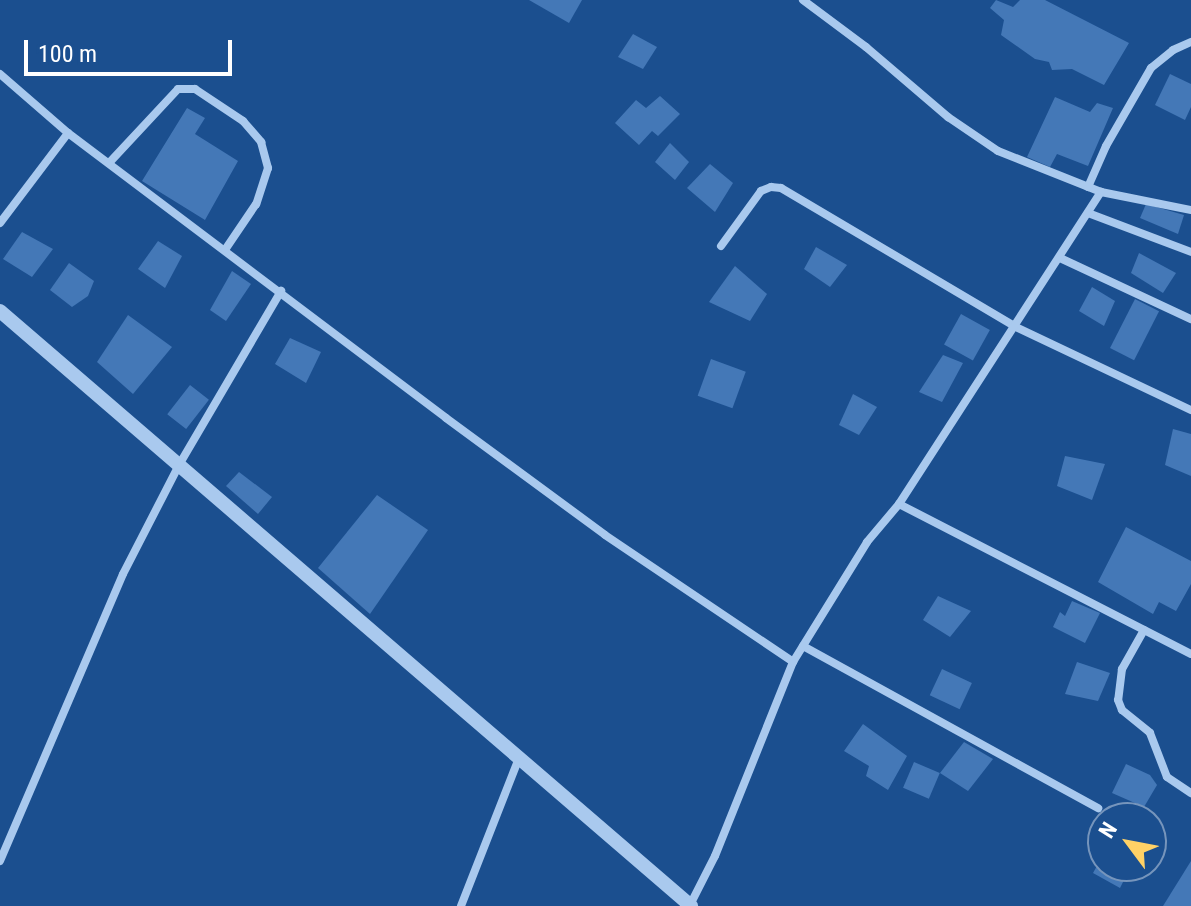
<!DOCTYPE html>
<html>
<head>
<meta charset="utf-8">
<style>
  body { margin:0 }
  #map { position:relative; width:1191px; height:906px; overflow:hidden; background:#1b4f8f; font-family:"Roboto Condensed",sans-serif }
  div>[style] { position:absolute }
  .building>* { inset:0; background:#4478b7; transform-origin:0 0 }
  .minor>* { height:8px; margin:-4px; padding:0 4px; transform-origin:4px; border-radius:4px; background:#a9c9ee }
  .tertiary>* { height:14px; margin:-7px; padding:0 7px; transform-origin:7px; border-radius:7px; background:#a9c9ee }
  span { translate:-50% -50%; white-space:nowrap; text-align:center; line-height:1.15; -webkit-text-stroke:6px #1b4f8f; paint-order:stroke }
  .north { position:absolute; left:1087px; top:802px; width:80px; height:80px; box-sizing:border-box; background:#1b4f8f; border:2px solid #7695bc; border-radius:50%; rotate:302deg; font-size:22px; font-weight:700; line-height:32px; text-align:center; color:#fff }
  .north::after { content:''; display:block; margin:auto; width:28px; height:36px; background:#ffd166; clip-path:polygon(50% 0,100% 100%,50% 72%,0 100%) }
  .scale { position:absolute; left:24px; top:40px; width:208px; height:36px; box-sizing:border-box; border:4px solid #fff; border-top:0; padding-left:10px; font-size:24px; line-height:28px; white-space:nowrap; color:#fff; -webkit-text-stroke:6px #1b4f8f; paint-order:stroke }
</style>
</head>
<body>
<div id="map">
  <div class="building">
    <div style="clip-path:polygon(529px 0,582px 0,569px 23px)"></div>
    <div style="clip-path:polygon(996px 0,1013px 7px,1020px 0,1045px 0,1129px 43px,1104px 85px,1072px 69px,1052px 70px,1049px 62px,1035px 59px,1001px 35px,1004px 20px,990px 8px)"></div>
    <div style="clip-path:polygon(633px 34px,657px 47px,643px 69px,618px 57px)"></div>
    <div style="clip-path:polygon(1170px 74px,1191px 84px,1191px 107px,1185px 120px,1155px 105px)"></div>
    <div style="clip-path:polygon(660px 96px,680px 114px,658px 136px,652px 131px,639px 145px,615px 123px,636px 100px,646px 108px)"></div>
    <div style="clip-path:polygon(1055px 97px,1090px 112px,1097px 103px,1113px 108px,1088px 166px,1057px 154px,1050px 167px,1027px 157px)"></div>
    <div style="clip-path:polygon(187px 108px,205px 118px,195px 134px,238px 161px,205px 220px,142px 181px)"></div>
    <div style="clip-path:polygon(670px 143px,689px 162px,675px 180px,655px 162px)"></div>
    <div style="clip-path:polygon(710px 164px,733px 183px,715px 212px,687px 188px)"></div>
    <div style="clip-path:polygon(1146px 204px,1184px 215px,1178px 234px,1140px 218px)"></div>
    <div style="clip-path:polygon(22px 232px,53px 249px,32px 277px,3px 259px)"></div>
    <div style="clip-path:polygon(158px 241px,182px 256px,165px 288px,138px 269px)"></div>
    <div style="clip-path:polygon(816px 247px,847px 265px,830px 287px,804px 269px)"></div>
    <div style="clip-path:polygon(1139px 253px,1176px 273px,1163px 293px,1131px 273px)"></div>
    <div style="clip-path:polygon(69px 263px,94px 281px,88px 296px,72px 307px,50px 290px)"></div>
    <div style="clip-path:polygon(735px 266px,767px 294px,750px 321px,709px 302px)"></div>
    <div style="clip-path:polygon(232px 271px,251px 284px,226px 321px,210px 310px)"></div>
    <div style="clip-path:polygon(1092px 287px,1115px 301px,1104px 326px,1079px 311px)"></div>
    <div style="left:1135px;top:299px;width:27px;height:55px;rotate:27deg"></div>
    <div style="left:961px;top:314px;width:33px;height:35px;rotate:29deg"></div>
    <div style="clip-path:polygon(128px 315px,172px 347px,133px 394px,97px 362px)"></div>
    <div style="clip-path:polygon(290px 338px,321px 352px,306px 383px,275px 364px)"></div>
    <div style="clip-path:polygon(943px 355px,963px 363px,942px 402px,919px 392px)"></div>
    <div style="left:711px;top:359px;width:37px;height:39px;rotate:20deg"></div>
    <div style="left:190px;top:385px;width:24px;height:37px;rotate:38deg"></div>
    <div style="clip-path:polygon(853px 394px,877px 407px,859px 435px,839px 425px)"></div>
    <div style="clip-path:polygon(1173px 429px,1191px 434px,1191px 476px,1165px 465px)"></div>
    <div style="clip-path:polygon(1065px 456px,1105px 464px,1092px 500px,1057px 486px)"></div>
    <div style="clip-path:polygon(239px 472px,272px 497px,258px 514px,226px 486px)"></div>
    <div style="clip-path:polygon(377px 495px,428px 530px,370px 614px,318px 568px)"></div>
    <div style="clip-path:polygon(1126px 527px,1191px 561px,1191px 584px,1176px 611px,1159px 602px,1153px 614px,1098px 582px)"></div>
    <div style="clip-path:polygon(938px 596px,971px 611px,950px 637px,923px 620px)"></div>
    <div style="clip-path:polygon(1072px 601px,1100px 613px,1085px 643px,1053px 627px,1060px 612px,1065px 616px)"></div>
    <div style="clip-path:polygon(1077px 662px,1110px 673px,1098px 701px,1065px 694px)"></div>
    <div style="left:942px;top:669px;width:33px;height:29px;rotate:25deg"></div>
    <div style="clip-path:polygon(863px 724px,907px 756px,888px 790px,866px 776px,869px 766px,844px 751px)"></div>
    <div style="clip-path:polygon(964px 742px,993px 759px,968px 791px,940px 773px)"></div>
    <div style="left:914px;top:762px;width:28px;height:28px;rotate:23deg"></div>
    <div style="clip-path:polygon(1126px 764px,1150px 775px,1157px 785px,1144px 807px,1112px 793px)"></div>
    <div style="clip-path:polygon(1103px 855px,1103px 866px,1131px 866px,1120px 888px,1093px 873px)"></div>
    <div style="clip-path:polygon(1191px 861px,1191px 906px,1163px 906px)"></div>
  </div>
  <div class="minor">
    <div style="left:803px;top:0;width:79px;rotate:36.7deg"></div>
    <div style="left:866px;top:47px;width:108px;rotate:40.5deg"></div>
    <div style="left:948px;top:117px;width:60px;rotate:34.2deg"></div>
    <div style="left:998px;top:151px;width:111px;rotate:21.7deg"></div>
    <div style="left:1101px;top:192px;width:92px;rotate:11.3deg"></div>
    <div style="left:0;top:74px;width:90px;rotate:40.9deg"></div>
    <div style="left:68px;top:133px;width:473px;rotate:37deg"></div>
    <div style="left:446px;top:418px;width:197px;rotate:36.3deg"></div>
    <div style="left:605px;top:535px;width:227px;rotate:34deg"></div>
    <div style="left:109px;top:163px;width:101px;rotate:-47deg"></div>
    <div style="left:178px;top:89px;width:17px"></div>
    <div style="left:195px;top:89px;width:58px;rotate:33.7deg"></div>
    <div style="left:243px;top:121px;width:28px;rotate:49deg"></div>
    <div style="left:261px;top:142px;width:27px;rotate:75deg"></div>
    <div style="left:268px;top:168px;width:38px;rotate:108deg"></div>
    <div style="left:256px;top:204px;width:55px;rotate:124deg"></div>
    <div style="left:1088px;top:187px;width:45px;rotate:-66.3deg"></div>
    <div style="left:1106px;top:146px;width:90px;rotate:-60deg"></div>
    <div style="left:1151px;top:68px;width:28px;rotate:-39deg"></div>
    <div style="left:1173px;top:50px;width:20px;rotate:-24deg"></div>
    <div style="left:1088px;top:213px;width:110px;rotate:20.7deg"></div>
    <div style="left:0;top:223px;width:113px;rotate:-52.9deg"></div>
    <div style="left:721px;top:246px;width:68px;rotate:-54deg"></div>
    <div style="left:761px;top:191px;width:11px;rotate:-22deg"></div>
    <div style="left:771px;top:187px;width:10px;rotate:6deg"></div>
    <div style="left:781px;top:188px;width:273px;rotate:30.6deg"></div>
    <div style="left:1016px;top:327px;width:194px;rotate:25.4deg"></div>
    <div style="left:1060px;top:258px;width:145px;rotate:25deg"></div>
    <div style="left:899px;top:504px;width:328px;rotate:27.2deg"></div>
    <div style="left:1144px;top:630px;width:45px;rotate:119.4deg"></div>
    <div style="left:1122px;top:669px;width:31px;rotate:97deg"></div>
    <div style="left:1118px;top:700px;width:11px;rotate:68deg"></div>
    <div style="left:1122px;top:710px;width:36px;rotate:39deg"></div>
    <div style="left:1150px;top:733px;width:47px;rotate:68.9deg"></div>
    <div style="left:1167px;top:777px;width:29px;rotate:34deg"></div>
    <div style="left:803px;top:646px;width:337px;rotate:28.8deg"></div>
    <div style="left:0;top:861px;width:312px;rotate:-66.8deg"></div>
    <div style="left:123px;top:574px;width:123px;rotate:-62.8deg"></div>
    <div style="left:179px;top:465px;width:202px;rotate:-59.6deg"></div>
    <div style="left:690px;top:905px;width:55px;rotate:-63deg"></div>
    <div style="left:715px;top:856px;width:209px;rotate:-68.1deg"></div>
    <div style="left:793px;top:662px;width:141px;rotate:-58.3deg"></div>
    <div style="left:867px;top:542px;width:50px;rotate:-49.9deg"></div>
    <div style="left:899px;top:504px;width:372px;rotate:-57.1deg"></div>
    <div style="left:461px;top:906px;width:159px;rotate:-68.6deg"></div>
  </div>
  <div class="tertiary">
    <div style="left:0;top:311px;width:912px;rotate:40.73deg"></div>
  </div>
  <div class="north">N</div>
  <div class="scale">100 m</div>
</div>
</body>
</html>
